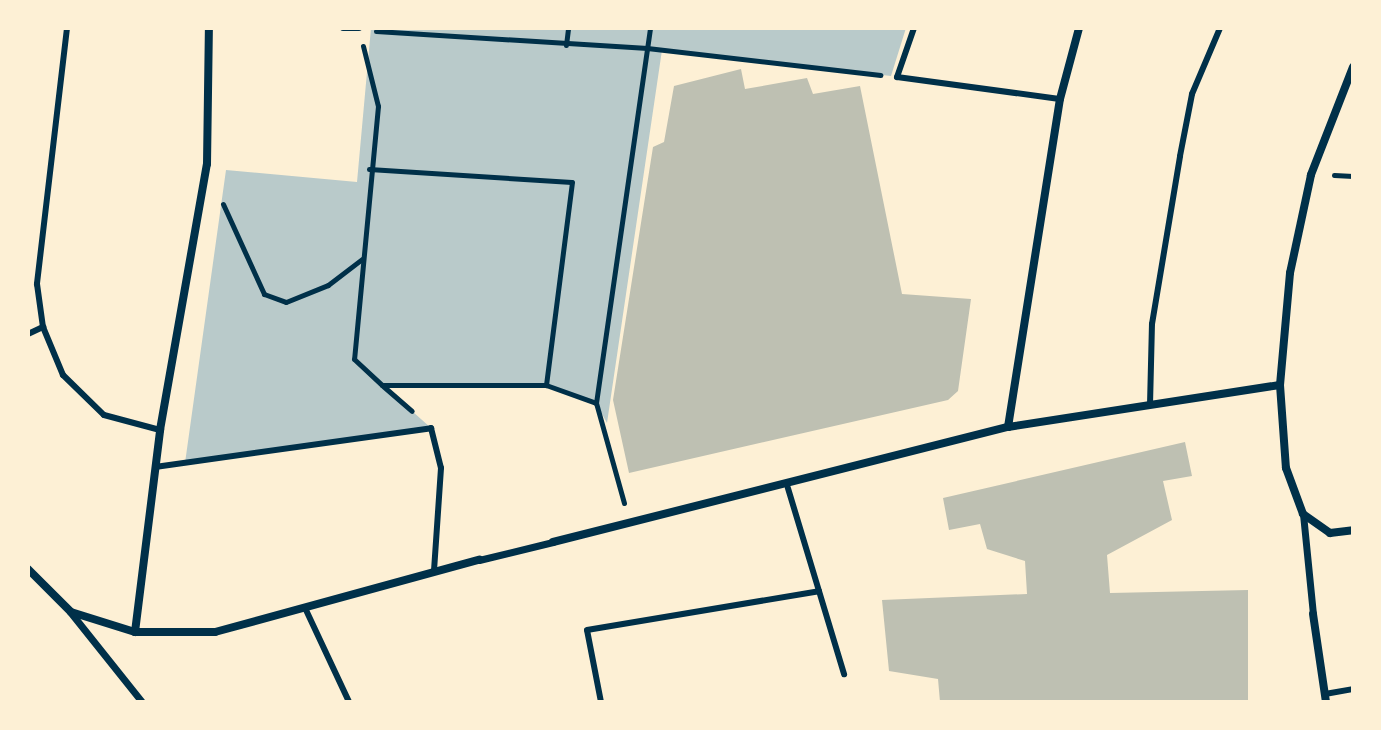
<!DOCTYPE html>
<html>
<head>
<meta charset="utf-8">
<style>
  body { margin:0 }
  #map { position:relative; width:1381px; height:730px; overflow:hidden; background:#fdf0d5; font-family:"Golos Text",sans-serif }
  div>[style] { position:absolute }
  .green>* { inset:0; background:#b9caca }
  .building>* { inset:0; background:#bec0b2 }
  .path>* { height:5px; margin:-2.5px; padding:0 2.5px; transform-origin:2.5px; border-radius:2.5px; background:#003049 }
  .service>* { height:6px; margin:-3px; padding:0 3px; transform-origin:3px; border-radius:3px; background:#003049 }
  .pedestrian>* { height:7px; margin:-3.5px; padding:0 3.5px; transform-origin:3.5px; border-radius:3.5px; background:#003049 }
  .minor>* { height:8px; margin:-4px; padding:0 4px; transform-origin:4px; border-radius:4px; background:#003049 }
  span { translate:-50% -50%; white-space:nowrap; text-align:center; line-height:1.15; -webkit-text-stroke:7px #fdf0d5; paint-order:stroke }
  .frame { position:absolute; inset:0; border:30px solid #fdf0d5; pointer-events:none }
</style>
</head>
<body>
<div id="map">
  <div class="green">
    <div style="clip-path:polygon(371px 28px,906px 28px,891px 76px,662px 50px,607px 423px,596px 403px,546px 385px,384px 386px,431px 428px,185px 463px,226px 170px,357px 182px)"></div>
  </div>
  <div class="building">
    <div style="clip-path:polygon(741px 69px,745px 89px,807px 78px,813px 94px,860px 86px,902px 294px,971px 299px,958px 391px,948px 400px,629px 473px,613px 400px,653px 147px,664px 142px,674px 86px)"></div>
    <div style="clip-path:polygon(1185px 442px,1192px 476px,1163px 481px,1172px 520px,1107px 555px,1110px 593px,1248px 590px,1248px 702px,940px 702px,938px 679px,889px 671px,882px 600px,1027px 594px,1025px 561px,987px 549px,980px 524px,949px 530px,943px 498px)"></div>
  </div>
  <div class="path">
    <div style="left:376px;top:31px;width:272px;rotate:3.6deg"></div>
    <div style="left:647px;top:48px;width:235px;rotate:6.6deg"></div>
    <div style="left:566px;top:45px;width:17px;rotate:-83deg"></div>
    <div style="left:363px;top:46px;width:62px;rotate:76deg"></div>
    <div style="left:378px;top:106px;width:254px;rotate:95.4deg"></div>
    <div style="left:354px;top:359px;width:38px;rotate:43deg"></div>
    <div style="left:382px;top:385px;width:164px"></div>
    <div style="left:546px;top:385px;width:53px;rotate:19.8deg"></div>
    <div style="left:369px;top:169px;width:203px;rotate:3.7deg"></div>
    <div style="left:572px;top:182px;width:205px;rotate:97.3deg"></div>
    <div style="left:1334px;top:175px;width:19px;rotate:3deg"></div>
    <div style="left:223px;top:204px;width:99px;rotate:65.5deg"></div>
    <div style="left:264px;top:294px;width:23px;rotate:20deg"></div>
    <div style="left:286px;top:302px;width:45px;rotate:-22deg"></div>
    <div style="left:328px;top:285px;width:43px;rotate:-37.4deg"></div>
    <div style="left:383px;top:386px;width:38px;rotate:41deg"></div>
    <div style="left:624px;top:503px;width:104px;rotate:-105.6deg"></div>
    <div style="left:596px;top:403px;width:379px;rotate:-81.8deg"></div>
  </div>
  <div class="service">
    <div style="left:67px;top:28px;width:258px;rotate:96.7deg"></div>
    <div style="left:37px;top:284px;width:43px;rotate:82.1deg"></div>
    <div style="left:43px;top:327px;width:52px;rotate:67.4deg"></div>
    <div style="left:63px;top:375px;width:57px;rotate:44.3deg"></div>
    <div style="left:104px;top:415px;width:58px;rotate:15deg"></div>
    <div style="left:343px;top:28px;width:16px"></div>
    <div style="left:914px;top:28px;width:52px;rotate:109.1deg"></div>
    <div style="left:897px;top:77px;width:164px;rotate:7.7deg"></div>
    <div style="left:28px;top:334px;width:17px;rotate:-25deg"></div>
    <div style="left:1150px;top:405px;width:81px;rotate:-88.6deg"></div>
    <div style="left:1152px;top:324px;width:170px;rotate:-80.5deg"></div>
    <div style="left:1180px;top:156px;width:63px;rotate:-79deg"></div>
    <div style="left:1192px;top:94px;width:72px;rotate:-67deg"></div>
    <div style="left:155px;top:467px;width:279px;rotate:-8deg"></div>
    <div style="left:431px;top:428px;width:41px;rotate:76deg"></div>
    <div style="left:441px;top:468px;width:103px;rotate:93.9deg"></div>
    <div style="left:819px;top:591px;width:87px;rotate:73.2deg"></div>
    <div style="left:306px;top:610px;width:102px;rotate:64.9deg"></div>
    <div style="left:1325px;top:694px;width:28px;rotate:-10deg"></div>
    <div style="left:601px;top:702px;width:73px;rotate:-101deg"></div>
    <div style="left:587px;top:630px;width:235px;rotate:-9.5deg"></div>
    <div style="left:819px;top:591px;width:108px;rotate:-106.8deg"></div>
  </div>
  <div class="pedestrian">
    <div style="left:1303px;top:514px;width:100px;rotate:84.3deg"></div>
    <div style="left:479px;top:560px;width:76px;rotate:-13.7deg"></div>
    <div style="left:71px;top:613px;width:114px;rotate:51.4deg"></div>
  </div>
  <div class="minor">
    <div style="left:1353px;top:67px;width:116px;rotate:111.3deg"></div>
    <div style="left:1311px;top:175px;width:100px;rotate:102.1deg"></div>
    <div style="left:1290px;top:273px;width:112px;rotate:95.1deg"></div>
    <div style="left:1280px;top:385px;width:83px;rotate:85.9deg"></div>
    <div style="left:1286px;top:468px;width:49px;rotate:69.7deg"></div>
    <div style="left:1303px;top:514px;width:33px;rotate:35deg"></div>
    <div style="left:1330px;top:533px;width:23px;rotate:-7deg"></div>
    <div style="left:1008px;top:427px;width:332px;rotate:-81deg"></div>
    <div style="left:1060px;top:99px;width:73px;rotate:-75deg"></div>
    <div style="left:553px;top:542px;width:469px;rotate:-14.2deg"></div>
    <div style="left:1008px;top:427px;width:275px;rotate:-8.8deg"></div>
    <div style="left:28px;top:569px;width:61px;rotate:45deg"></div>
    <div style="left:71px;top:612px;width:67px;rotate:17.4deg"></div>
    <div style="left:135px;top:632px;width:80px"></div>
    <div style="left:215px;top:632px;width:274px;rotate:-15.3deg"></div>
    <div style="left:1313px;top:614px;width:89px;rotate:81.6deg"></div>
    <div style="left:135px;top:632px;width:204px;rotate:-82.9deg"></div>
    <div style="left:160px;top:430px;width:270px;rotate:-80deg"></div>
    <div style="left:207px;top:164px;width:136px;rotate:-89.2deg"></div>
  </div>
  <div class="frame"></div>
</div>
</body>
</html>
